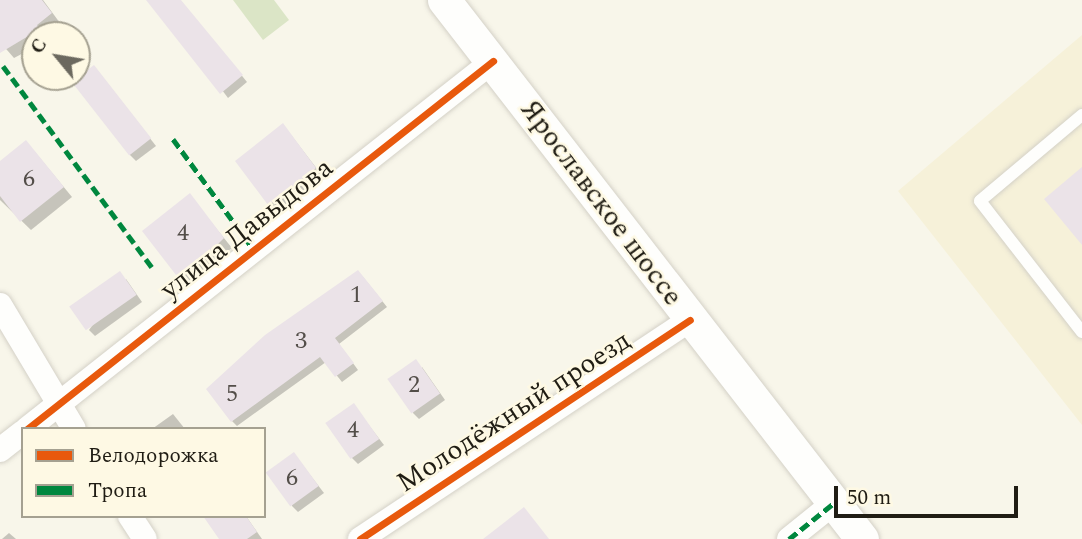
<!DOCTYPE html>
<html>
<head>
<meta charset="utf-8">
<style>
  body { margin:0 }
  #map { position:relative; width:1082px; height:539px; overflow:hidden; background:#f8f6ea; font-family:Spectral,serif }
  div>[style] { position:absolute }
  .built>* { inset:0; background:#f6f1d9 }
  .green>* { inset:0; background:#dbe5c6 }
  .shadow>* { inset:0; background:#0003 }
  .building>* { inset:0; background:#ebe3e8; transform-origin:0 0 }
  .roads { filter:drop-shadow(0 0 2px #d4d1c7) drop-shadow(0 0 2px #d4d1c7) }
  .lane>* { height:12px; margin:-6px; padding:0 6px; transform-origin:6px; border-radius:6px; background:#fefefc }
  .street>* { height:24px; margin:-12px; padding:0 12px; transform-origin:12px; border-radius:12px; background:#fefefc }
  .secondary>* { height:33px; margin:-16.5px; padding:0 16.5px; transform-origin:16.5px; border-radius:16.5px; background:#fefefc }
  .quiet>* { height:5px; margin-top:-2.5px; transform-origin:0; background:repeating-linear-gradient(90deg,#00873e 0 10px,transparent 0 15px) }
  .cycleway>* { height:7px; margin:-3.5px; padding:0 3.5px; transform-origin:3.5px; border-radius:3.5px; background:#e8590c }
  span { translate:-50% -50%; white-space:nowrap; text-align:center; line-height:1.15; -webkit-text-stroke:5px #fef9e4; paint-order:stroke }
  .number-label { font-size:24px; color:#534e49 }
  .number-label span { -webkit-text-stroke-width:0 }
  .street-label { font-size:28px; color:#201d14 }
  .legend { position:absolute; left:21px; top:427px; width:245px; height:91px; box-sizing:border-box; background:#fef9e4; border:2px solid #a5a191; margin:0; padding:9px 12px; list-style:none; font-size:21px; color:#201d14 }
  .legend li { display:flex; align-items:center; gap:14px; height:35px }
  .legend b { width:35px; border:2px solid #a5a191 }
  .north { position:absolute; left:21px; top:21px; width:70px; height:70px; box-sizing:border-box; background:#fef9e4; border:2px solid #a5a191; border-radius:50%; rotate:300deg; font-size:19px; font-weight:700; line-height:28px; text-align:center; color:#201d14 }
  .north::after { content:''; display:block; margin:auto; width:24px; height:32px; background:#6c695f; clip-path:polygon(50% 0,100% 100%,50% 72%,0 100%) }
  .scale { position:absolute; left:834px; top:486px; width:184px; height:32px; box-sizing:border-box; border:4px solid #201d14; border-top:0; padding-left:9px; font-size:21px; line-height:24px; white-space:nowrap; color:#201d14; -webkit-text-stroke:5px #fef9e4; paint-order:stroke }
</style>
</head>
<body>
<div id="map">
  <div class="built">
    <div style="clip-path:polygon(1082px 35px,1082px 425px,898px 191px)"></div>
  </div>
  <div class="green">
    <div style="clip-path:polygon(233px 0,274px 0,289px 20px,263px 40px)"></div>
  </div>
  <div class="shadow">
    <div style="clip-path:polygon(0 0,43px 0,60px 23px,47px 35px,35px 35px,35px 47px,14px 58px,0 42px)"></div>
    <div style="clip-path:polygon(154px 0,180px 0,247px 82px,228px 98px)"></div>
    <div style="clip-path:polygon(100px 74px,156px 146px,136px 161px,130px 155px)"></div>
    <div style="clip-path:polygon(291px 135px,324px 178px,278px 213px,269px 204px)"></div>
    <div style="clip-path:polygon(34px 151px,72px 197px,31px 230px,0 200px,0 163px)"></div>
    <div style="clip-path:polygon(190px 196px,232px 248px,186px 283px,177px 274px)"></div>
    <div style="clip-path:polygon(363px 277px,387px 307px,339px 344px,358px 370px,342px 382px,326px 362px,237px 426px,232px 421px)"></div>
    <div style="clip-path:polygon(126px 279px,142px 302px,95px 336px,89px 330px)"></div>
    <div style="clip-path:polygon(422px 367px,445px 400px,419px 419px,413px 413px)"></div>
    <div style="clip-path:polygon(354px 406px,384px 445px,358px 464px,352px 458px)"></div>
    <div style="clip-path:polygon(173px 414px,185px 429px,152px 429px)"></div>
    <div style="clip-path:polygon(294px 454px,324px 493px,298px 512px,292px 506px)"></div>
    <div style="clip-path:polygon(246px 516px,262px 539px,221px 539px)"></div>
    <div style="clip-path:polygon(9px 533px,16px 539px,2px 539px)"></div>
  </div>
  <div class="building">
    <div style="clip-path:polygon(0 0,42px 0,52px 13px,37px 25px,40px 29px,0 53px)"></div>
    <div style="clip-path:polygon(146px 0,181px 0,243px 75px,220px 94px)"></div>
    <div style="left:94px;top:65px;width:93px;height:28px;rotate:52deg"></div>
    <div style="clip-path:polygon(283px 123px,316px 168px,301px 180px,304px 184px,268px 205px,235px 161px)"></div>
    <div style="clip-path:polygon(26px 140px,64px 187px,20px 222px,0 196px,0 161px)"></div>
    <div style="clip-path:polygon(1082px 167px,1082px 245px,1044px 199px)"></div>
    <div style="clip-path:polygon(190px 193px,224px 238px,194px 268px,176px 275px,142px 231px)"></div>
    <div style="clip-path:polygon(358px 270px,383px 301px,335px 338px,354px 363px,335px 377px,320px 357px,231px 422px,206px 389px,265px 335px)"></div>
    <div style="left:120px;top:271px;width:29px;height:62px;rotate:55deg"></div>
    <div style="left:416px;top:359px;width:42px;height:35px;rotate:55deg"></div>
    <div style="left:354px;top:403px;width:44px;height:35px;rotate:55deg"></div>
    <div style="left:294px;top:452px;width:42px;height:35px;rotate:54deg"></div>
    <div style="clip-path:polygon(524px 507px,549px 539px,483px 539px)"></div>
    <div style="clip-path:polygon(203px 516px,246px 516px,257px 532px,247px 539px,219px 539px)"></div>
  </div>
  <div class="roads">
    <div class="lane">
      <div style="left:1082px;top:115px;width:133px;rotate:139.9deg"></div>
      <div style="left:980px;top:201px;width:166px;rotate:52.1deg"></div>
    </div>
    <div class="street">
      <div style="left:0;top:305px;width:144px;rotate:59.2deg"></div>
      <div style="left:27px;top:429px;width:594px;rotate:-38.3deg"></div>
      <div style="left:0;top:450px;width:29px;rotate:-38deg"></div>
      <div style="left:130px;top:516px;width:27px;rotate:57deg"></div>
      <div style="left:360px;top:539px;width:396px;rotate:-33.6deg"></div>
      <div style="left:789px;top:539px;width:58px;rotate:-38.7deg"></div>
    </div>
    <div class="secondary">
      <div style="left:444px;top:0;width:682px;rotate:52.21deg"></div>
    </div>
  </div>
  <div class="quiet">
    <div style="left:3px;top:66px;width:250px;rotate:53.5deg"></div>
    <div style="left:173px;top:139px;width:137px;rotate:53.9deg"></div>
    <div style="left:789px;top:539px;width:58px;rotate:-38.7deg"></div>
  </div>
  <div class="cycleway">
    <div style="left:27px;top:429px;width:594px;rotate:-38.3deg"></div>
    <div style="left:360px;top:539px;width:396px;rotate:-33.6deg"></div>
  </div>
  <div class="number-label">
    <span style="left:29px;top:180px">6</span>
    <span style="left:183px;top:234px">4</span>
    <span style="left:356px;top:296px">1</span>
    <span style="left:301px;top:342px">3</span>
    <span style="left:414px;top:386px">2</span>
    <span style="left:232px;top:395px">5</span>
    <span style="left:353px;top:431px">4</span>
    <span style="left:292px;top:479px">6</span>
  </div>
  <div class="street-label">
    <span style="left:601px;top:203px;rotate:53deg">Ярославское шоссе</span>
    <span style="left:247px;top:229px;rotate:-38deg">улица Давыдова</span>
    <span style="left:514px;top:412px;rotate:-33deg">Молодёжный проезд</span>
  </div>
  <ul class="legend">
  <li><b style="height:9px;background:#e8590c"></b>Велодорожка</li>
  <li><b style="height:9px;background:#00873e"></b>Тропа</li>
  </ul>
  <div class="north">С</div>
  <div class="scale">50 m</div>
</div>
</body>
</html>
